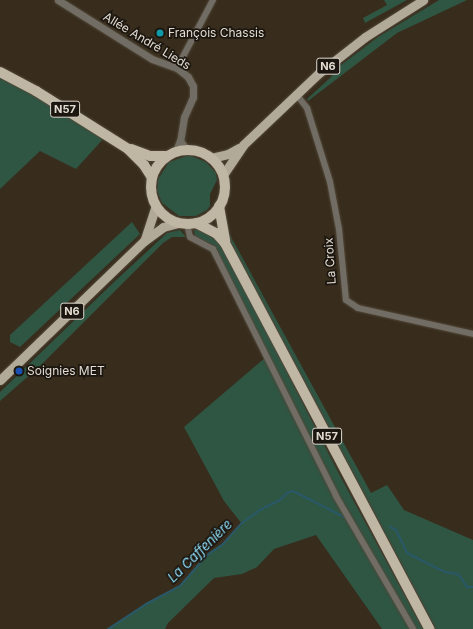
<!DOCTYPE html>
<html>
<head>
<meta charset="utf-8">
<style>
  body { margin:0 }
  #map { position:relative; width:473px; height:629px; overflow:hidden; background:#382d1d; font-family:Inter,sans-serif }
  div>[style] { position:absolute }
  .green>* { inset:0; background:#2f5543 }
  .stream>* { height:2px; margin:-1px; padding:0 1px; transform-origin:1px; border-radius:1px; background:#295969 }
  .roads { filter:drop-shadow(0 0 1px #53493a) drop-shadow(0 0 1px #53493a) }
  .minor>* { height:6px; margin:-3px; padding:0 3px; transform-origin:3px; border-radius:3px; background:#716d64 }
  .tertiary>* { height:7px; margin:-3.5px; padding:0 3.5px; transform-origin:3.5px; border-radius:3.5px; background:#716d64 }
  .primary>* { height:9px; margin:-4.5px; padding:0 4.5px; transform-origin:4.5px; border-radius:4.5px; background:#b2aa99 }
  .trunk>* { height:10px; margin:-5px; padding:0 5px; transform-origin:5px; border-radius:5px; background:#bfb6a3 }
  .trunk>.ring { margin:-5px; padding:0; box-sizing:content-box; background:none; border:10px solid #bfb6a3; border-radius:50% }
  .dots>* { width:11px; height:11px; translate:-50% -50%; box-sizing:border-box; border:2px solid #1b160f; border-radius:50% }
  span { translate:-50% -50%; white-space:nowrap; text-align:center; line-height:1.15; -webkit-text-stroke:3.5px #1b160f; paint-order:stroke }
  .shield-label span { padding:1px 3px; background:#1b160f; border:1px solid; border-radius:3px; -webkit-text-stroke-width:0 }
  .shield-label { font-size:11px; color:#e1dbd1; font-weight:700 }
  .poi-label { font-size:12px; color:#e1dbd1 }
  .left { translate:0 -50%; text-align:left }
  .street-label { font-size:12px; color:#e1dbd1 }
  .water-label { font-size:13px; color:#8ee0fc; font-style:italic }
</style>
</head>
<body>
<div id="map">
  <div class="green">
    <div style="clip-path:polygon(384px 0,407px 0,365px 23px,363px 18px,387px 5px)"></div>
    <div style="clip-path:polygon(439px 0,467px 0,397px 33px,308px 101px,307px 99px,331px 77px,337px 68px,378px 37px)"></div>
    <div style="clip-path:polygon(0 77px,37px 97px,104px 138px,76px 169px,40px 151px,0 189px)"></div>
    <div style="clip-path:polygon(189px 155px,206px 162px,216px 173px,217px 180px,210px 194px,210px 206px,207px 210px,196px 216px,179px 216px,162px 203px,157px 191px,158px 179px,169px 162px)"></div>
    <div style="clip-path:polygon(227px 219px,230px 235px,371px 493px,387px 485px,404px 510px,473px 540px,473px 629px,436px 629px,228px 237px,224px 224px)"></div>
    <div style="clip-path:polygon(132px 222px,140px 234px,20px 347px,10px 342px,10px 335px)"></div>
    <div style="clip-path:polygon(194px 229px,206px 233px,220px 241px,338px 472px,423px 629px,415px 629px,339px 495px,215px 246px,195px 236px)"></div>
    <div style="clip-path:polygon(180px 230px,186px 237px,172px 237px,163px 243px,41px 365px,0 401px,0 392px,114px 282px,167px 233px)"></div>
    <div style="clip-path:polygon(266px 357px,335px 496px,411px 629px,382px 629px,316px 535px,274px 549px,257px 567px,242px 574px,214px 578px,168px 623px,165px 629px,108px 629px,146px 604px,180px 586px,207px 555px,222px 545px,242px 524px,224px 501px,184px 427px)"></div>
  </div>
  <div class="stream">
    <div style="left:390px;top:527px;width:7px;rotate:27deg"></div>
    <div style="left:396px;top:530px;width:25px;rotate:64deg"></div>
    <div style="left:407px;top:553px;width:42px;rotate:26.6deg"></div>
    <div style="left:445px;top:572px;width:13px;rotate:9deg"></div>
    <div style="left:458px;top:574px;width:16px;rotate:55deg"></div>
    <div style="left:467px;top:587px;width:6px"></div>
    <div style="left:108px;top:629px;width:45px;rotate:-33.3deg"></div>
    <div style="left:146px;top:604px;width:38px;rotate:-28deg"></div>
    <div style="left:180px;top:586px;width:41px;rotate:-48.9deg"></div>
    <div style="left:207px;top:555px;width:18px;rotate:-34deg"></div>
    <div style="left:222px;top:545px;width:30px;rotate:-48deg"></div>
    <div style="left:242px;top:523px;width:22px;rotate:-36deg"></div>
    <div style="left:260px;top:510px;width:22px;rotate:-27deg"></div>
    <div style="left:280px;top:500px;width:10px;rotate:-45deg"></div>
    <div style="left:287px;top:493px;width:6px;rotate:-18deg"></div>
    <div style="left:293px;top:491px;width:59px;rotate:27deg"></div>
  </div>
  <div class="roads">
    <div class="minor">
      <div style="left:177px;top:68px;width:77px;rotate:-62.1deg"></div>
      <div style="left:296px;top:94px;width:18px;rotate:52deg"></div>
      <div style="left:307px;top:108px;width:77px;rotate:72.7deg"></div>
      <div style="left:330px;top:182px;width:48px;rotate:79.2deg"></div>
      <div style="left:339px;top:229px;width:71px;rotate:84.4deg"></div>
      <div style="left:346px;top:300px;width:14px;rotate:34deg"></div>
      <div style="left:358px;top:308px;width:118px;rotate:12.7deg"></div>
      <div style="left:187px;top:224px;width:13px;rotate:77deg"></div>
      <div style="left:190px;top:237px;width:26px;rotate:28deg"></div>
      <div style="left:213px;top:249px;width:276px;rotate:63.5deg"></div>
      <div style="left:336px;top:496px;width:154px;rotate:59.9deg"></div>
    </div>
    <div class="tertiary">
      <div style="left:58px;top:0;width:111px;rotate:32.1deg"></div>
      <div style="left:152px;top:59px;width:27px;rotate:20deg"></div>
      <div style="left:177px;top:68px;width:14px;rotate:39deg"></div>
      <div style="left:188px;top:77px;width:10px;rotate:61deg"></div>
      <div style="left:193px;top:86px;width:11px;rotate:90deg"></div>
      <div style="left:193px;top:97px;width:22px;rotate:114deg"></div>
      <div style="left:184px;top:117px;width:24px;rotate:99deg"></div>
      <div style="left:180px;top:141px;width:12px;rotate:114deg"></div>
      <div style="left:180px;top:141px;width:11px;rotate:52deg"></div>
    </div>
    <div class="primary">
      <div style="left:211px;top:158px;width:17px;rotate:-13deg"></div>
      <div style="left:228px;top:154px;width:13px;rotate:-29deg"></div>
      <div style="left:223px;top:175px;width:36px;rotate:-56deg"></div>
      <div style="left:243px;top:145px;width:105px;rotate:-43.5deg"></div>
      <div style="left:319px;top:73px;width:58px;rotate:-38deg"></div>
      <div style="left:365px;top:37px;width:69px;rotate:-32.5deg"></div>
      <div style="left:145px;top:239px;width:35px;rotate:-72deg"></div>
      <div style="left:0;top:380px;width:200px;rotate:-44deg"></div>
      <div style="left:144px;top:241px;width:24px;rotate:-36deg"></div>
      <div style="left:163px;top:227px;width:16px;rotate:-15deg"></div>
    </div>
    <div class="trunk">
      <div style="left:0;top:72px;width:41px;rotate:27.8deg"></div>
      <div style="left:36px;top:91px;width:109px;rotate:32.2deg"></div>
      <div style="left:128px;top:149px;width:23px;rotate:45deg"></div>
      <div style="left:144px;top:165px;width:15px;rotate:58deg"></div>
      <div style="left:131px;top:149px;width:20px;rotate:20deg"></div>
      <div style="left:150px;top:156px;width:15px"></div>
      <div class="ring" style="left:151px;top:150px;width:64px;height:64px"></div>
      <div style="left:219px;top:206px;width:36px;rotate:80deg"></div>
      <div style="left:196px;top:223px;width:22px;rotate:27deg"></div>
      <div style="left:216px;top:233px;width:13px;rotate:48deg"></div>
      <div style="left:225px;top:243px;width:437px;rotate:62.1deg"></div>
    </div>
  </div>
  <div class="dots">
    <div style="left:160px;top:33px;background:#0f9aa8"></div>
    <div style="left:19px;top:371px;background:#1a4fb4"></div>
  </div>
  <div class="shield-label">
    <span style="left:328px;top:66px">N6</span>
    <span style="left:65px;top:109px">N57</span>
    <span style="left:72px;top:311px">N6</span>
    <span style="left:327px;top:436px">N57</span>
  </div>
  <div class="poi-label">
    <span class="left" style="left:168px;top:33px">François Chassis</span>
    <span class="left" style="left:27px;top:371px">Soignies MET</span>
  </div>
  <div class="street-label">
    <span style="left:147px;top:41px;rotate:31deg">Allée André Lieds</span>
    <span style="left:330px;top:261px;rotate:-94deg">La Croix</span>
  </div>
  <div class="water-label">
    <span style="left:200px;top:551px;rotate:-44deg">La Caffenière</span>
  </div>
</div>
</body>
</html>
